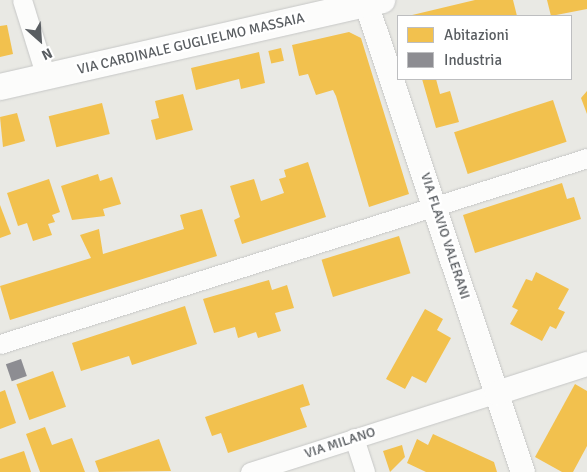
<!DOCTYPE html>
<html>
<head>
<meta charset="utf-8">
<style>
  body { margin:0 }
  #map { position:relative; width:587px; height:472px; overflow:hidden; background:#e9e9e4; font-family:Signika,sans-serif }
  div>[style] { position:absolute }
  .homes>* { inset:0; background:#f2c14e; transform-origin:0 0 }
  .industry>* { inset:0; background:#8d8d92; transform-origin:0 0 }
  .roads { filter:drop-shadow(0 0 1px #c6c7c6) drop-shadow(0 0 1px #c6c7c6) }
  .minor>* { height:19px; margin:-9.5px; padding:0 9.5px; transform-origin:9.5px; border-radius:9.5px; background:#fcfcfb }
  .tertiary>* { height:24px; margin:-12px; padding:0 12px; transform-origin:12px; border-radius:12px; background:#fcfcfb }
  .secondary>* { height:26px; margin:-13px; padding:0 13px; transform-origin:13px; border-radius:13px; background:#fcfcfb }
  span { translate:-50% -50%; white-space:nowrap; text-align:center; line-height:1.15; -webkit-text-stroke:5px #fff; paint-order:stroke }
  .street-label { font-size:14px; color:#595d61 }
  .legend { position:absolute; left:397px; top:15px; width:175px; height:65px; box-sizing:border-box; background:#fff; border:1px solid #bdbec0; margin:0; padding:6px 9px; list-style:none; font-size:15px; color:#595d61 }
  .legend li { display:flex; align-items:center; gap:10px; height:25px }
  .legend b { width:25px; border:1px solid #bdbec0 }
  .north { position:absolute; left:15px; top:15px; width:50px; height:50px; -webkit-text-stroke:4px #fff; paint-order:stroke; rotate:154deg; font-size:14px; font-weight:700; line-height:20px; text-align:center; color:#595d61 }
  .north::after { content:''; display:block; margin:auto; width:18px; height:22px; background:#595d61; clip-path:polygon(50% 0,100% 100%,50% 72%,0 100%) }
</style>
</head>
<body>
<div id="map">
  <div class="homes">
    <div style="clip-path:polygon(475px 0,513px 0,517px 16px,408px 16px)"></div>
    <div style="clip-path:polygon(547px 0,587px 0,587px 9px,551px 16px)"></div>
    <div style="clip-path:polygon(7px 25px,13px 54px,0 57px,0 26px)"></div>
    <div style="clip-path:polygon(349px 32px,361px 38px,409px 194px,369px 207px,336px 96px,333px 90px,316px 95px,308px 74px,299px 76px,292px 45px)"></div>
    <div style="left:281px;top:48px;width:13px;height:13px;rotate:77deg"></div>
    <div style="clip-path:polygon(259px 52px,265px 83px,241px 89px,239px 79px,196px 90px,191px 68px)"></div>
    <div style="clip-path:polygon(422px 79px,436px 79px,440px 94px,450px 91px,459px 122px,436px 128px)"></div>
    <div style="clip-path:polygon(587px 91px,587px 114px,581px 98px)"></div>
    <div style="clip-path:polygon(183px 94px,193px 130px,156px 140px,151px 120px,159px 118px,155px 101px)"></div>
    <div style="left:553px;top:100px;width:44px;height:104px;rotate:72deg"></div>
    <div style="left:102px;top:103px;width:32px;height:55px;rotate:76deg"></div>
    <div style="clip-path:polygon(17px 113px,25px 141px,3px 147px,0 117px)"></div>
    <div style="clip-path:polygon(308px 162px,326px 217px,242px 244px,234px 220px,240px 217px,230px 186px,254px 179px,261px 201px,284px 193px,279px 179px,286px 177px,284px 170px)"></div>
    <div style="clip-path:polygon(98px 174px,100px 181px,112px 177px,121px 204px,103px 209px,105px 216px,72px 220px,61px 186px)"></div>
    <div style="clip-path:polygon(49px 179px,60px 212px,52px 215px,55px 222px,48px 224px,52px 235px,33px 241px,27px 223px,18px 226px,7px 193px)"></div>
    <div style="clip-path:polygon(562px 183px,567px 199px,574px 197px,581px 219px,475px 253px,463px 215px)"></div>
    <div style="clip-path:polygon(0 205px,11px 234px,0 238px)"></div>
    <div style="clip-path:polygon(202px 209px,217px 256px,10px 320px,0 286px,91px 258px,80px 235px,99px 229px,103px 254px,184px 229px,180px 215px)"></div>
    <div style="left:399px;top:236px;width:39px;height:81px;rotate:73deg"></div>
    <div style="clip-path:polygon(536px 272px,569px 289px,558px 309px,565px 312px,556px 329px,550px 326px,542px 341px,510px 324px,518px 310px,512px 307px,526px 279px,532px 281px)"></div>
    <div style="clip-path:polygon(269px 280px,272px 290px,287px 285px,294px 308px,275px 313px,281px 331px,258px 338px,256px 332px,238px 338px,235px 327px,214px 333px,203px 299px)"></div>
    <div style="clip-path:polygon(185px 306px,197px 344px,132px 365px,129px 356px,81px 371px,72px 343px)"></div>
    <div style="clip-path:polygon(425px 309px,443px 319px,437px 330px,451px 338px,426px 383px,412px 376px,405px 389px,386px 379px)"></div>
    <div style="left:53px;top:371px;width:38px;height:39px;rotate:70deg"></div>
    <div style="clip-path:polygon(303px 384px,310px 405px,300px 408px,307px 427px,228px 453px,221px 433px,212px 436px,205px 417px)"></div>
    <div style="clip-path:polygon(575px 384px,587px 391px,587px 446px,573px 472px,562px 472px,535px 457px)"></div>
    <div style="clip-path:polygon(5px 390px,16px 423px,0 429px,0 392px)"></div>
    <div style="clip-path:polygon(45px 427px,52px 445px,72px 438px,85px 472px,40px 472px,26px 434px)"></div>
    <div style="clip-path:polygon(433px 434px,494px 462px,497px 472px,426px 472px,407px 463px,417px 439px,428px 445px)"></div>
    <div style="clip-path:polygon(159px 439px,171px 471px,99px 472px,95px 461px)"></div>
    <div style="clip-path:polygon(402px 445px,405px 457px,390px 472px,383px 451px)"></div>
    <div style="clip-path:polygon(24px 451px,31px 472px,0 472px,0 459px)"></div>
  </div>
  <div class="industry">
    <div style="left:21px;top:359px;width:18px;height:16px;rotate:71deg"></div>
  </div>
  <div class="roads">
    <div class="minor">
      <div style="left:22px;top:0;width:81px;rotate:72.7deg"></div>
      <div style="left:0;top:344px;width:616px;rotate:-17.58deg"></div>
      <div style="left:354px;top:438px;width:36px;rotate:72deg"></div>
      <div style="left:250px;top:472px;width:259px;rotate:-17.7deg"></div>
    </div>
    <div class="tertiary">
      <div style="left:365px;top:0;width:498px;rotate:71.5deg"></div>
      <div style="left:497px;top:393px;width:95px;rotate:-17.9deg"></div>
    </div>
    <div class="secondary">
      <div style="left:0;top:87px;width:392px;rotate:-12.8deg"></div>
    </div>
  </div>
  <div class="street-label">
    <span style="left:191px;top:44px;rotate:-13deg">VIA CARDINALE GUGLIELMO MASSAIA</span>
    <span style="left:445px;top:236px;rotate:72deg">VIA FLAVIO VALERANI</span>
    <span style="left:340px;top:443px;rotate:-18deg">VIA MILANO</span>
  </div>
  <ul class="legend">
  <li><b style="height:14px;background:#f2c14e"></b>Abitazioni</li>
  <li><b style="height:14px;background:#8d8d92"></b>Industria</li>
  </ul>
  <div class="north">N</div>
</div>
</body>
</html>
